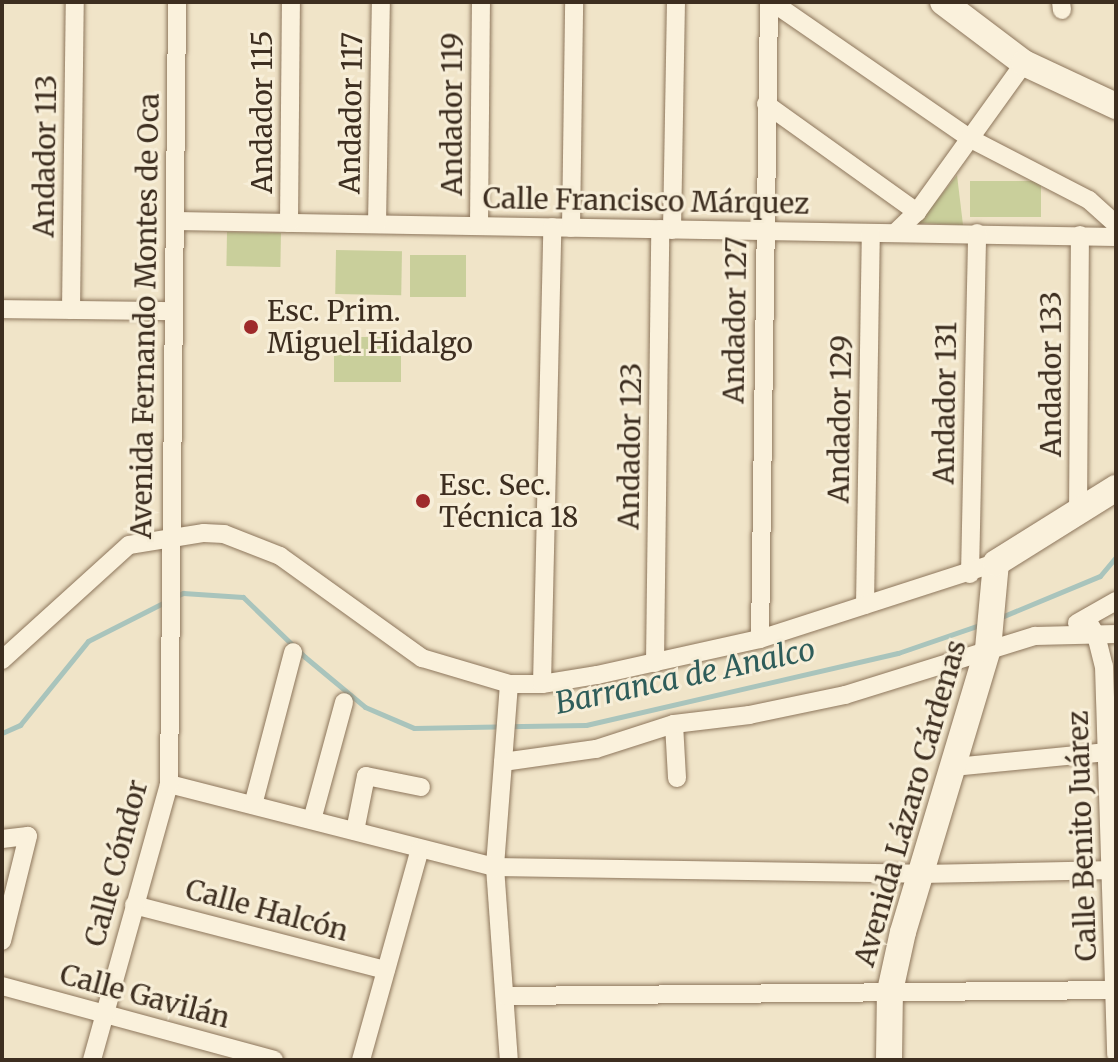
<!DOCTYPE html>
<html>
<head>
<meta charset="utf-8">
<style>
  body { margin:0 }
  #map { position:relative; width:1118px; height:1062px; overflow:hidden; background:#f0e4c8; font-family:Merriweather,serif }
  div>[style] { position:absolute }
  .green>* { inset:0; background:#c9cf9b; transform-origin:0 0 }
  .stream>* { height:5px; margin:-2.5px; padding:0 2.5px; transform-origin:2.5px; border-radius:2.5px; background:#a9c4bc }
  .roads { filter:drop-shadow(0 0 2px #8d765c) drop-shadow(0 0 2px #8d765c) }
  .street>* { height:18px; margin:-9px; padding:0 9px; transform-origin:9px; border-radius:9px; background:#faf1dc }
  .secondary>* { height:26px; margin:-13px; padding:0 13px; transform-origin:13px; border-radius:13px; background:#faf1dc }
  .dots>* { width:22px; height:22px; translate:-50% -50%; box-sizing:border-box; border:4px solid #f7eed8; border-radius:50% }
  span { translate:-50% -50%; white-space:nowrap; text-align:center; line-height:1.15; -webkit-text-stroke:6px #f7eed8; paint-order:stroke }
  .street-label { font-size:28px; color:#3d2e20 }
  .poi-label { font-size:28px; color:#3d2e20 }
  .left { translate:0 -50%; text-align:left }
  .water-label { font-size:30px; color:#2f5d5a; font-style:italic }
  .frame { position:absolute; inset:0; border:4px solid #3d2e20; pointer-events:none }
</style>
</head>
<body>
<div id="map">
  <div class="green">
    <div style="clip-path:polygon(957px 175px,963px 225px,919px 223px)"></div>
    <div style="left:970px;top:181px;width:71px;height:36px"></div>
    <div style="left:227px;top:232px;width:54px;height:34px;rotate:1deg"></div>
    <div style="left:336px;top:250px;width:66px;height:44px;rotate:1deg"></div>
    <div style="left:410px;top:255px;width:56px;height:42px"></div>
    <div style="left:334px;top:337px;width:67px;height:45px"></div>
  </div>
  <div class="stream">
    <div style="left:176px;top:596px;width:8px;rotate:-23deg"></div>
    <div style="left:183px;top:593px;width:60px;rotate:3.8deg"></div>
    <div style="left:243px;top:597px;width:86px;rotate:44.1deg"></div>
    <div style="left:305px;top:657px;width:78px;rotate:39.8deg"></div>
    <div style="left:365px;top:707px;width:53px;rotate:23.2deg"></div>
    <div style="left:414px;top:728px;width:172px;rotate:-1deg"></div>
    <div style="left:586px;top:725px;width:320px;rotate:-13deg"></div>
    <div style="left:898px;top:653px;width:89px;rotate:-19deg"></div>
    <div style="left:999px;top:618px;width:109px;rotate:-22.6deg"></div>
    <div style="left:1100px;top:576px;width:25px;rotate:-50deg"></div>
    <div style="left:2px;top:733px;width:20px;rotate:-24deg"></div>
    <div style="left:20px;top:725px;width:108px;rotate:-51deg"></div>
    <div style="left:88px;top:641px;width:89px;rotate:-26.9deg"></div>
  </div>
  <div class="roads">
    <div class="street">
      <div style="left:772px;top:2px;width:239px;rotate:34.6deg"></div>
      <div style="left:969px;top:138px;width:135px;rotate:27.3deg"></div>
      <div style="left:1089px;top:200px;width:36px;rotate:42deg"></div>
      <div style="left:1061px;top:2px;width:8px;rotate:83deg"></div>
      <div style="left:766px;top:104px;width:186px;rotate:35.6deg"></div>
      <div style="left:175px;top:221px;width:941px;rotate:0.97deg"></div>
      <div style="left:289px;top:223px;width:221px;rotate:-89.5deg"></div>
      <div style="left:377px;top:224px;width:222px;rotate:-89deg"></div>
      <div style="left:479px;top:226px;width:224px;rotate:-89.5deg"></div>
      <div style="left:571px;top:228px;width:226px;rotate:-89.2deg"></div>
      <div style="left:672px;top:230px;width:228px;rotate:-89deg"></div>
      <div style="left:895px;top:233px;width:30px;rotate:-44deg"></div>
      <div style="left:917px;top:212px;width:183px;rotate:-54.3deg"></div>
      <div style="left:2px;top:309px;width:169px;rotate:0.7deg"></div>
      <div style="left:71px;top:310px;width:308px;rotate:-89.3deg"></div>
      <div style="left:1078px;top:515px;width:280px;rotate:-89.6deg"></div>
      <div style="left:970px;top:574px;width:341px;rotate:-88.8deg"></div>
      <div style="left:865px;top:605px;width:372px;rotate:-89.1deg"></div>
      <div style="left:1087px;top:620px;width:17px;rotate:59deg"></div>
      <div style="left:1096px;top:635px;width:32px;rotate:76deg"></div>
      <div style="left:1104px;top:666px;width:389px;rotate:88.2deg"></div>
      <div style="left:1077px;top:623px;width:45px;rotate:-29.4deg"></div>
      <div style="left:760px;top:639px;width:637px;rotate:-89.19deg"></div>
      <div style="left:2px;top:660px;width:171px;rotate:-42.2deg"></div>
      <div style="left:129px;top:545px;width:76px;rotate:-9.1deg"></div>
      <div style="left:204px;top:533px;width:20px;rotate:3deg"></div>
      <div style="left:224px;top:534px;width:60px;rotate:21.4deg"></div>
      <div style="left:280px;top:556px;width:175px;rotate:35.7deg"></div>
      <div style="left:422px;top:658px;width:91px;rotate:16.6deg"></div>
      <div style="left:509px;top:684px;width:33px"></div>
      <div style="left:542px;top:684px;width:56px;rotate:-9.3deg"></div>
      <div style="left:597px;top:675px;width:167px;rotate:-12.5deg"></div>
      <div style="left:760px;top:639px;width:248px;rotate:-17.9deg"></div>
      <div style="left:655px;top:663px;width:434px;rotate:-89.3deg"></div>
      <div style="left:509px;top:684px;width:184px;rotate:94.4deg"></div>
      <div style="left:495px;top:867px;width:194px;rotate:85.9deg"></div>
      <div style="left:542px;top:684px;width:457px;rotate:-88.7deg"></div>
      <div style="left:674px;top:724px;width:54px;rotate:86.8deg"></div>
      <div style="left:503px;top:762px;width:94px;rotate:-8deg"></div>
      <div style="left:596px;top:749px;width:82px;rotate:-17.8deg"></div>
      <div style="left:674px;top:724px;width:76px;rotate:-6.8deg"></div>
      <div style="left:749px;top:715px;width:98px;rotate:-11.8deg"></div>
      <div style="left:845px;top:695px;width:199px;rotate:-17.3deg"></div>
      <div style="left:1035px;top:636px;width:81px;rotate:-1.4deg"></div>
      <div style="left:954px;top:767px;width:163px;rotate:-5.6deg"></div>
      <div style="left:169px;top:784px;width:336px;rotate:14.3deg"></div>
      <div style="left:495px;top:867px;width:426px;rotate:0.9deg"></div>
      <div style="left:921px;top:874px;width:195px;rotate:-1.2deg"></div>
      <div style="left:253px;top:805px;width:158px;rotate:-75.3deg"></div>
      <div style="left:312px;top:820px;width:122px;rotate:-74.8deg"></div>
      <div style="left:355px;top:831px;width:56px;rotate:-78.7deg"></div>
      <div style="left:366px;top:776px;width:56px;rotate:11.3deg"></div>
      <div style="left:2px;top:839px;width:26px;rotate:-7deg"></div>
      <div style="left:28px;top:836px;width:108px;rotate:103.9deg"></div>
      <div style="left:134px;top:905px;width:260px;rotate:14.5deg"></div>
      <div style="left:2px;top:986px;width:282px;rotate:15.2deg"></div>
      <div style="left:506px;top:996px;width:610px;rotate:-0.56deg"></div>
      <div style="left:92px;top:1060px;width:287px;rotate:-74.4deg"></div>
      <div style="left:169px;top:784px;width:782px;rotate:-89.41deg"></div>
      <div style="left:361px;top:1060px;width:219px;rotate:-74.4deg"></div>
    </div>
    <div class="secondary">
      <div style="left:943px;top:2px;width:101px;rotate:37deg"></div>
      <div style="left:1024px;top:63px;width:102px;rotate:25.1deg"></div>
      <div style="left:889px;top:1060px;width:69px;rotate:-89.2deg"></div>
      <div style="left:890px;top:991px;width:60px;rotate:-77.6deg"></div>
      <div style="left:903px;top:932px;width:295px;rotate:-73.3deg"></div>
      <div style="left:988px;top:649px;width:86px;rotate:-84.7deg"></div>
      <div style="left:996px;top:563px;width:142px;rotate:-32deg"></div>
    </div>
  </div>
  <div class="dots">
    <div style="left:251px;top:327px;background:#9e2a2b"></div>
    <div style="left:423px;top:501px;background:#9e2a2b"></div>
  </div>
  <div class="street-label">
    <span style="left:262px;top:112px;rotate:-90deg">Andador 115</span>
    <span style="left:351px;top:113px;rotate:-89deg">Andador 117</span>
    <span style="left:452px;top:114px;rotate:-90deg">Andador 119</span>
    <span style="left:45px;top:156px;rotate:-89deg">Andador 113</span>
    <span style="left:646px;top:201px;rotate:1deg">Calle Francisco Márquez</span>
    <span style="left:145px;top:316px;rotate:-89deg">Avenida Fernando Montes de Oca</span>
    <span style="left:735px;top:320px;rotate:-89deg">Andador 127</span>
    <span style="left:1051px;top:374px;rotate:-90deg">Andador 133</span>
    <span style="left:945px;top:403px;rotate:-89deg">Andador 131</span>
    <span style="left:840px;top:419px;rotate:-89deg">Andador 129</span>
    <span style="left:630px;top:446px;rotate:-89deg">Andador 123</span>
    <span style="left:910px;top:803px;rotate:-74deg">Avenida Lázaro Cárdenas</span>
    <span style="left:1082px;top:836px;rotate:-92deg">Calle Benito Juárez</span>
    <span style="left:116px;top:863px;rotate:-75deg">Calle Cóndor</span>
    <span style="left:267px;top:910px;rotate:15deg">Calle Halcón</span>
    <span style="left:145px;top:996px;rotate:15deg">Calle Gavilán</span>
  </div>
  <div class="poi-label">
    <span class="left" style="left:267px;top:327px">Esc. Prim.<br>Miguel Hidalgo</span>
    <span class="left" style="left:439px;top:501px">Esc. Sec.<br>Técnica 18</span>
  </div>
  <div class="water-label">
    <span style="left:685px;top:676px;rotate:-12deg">Barranca de Analco</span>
  </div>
  <div class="frame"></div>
</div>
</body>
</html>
